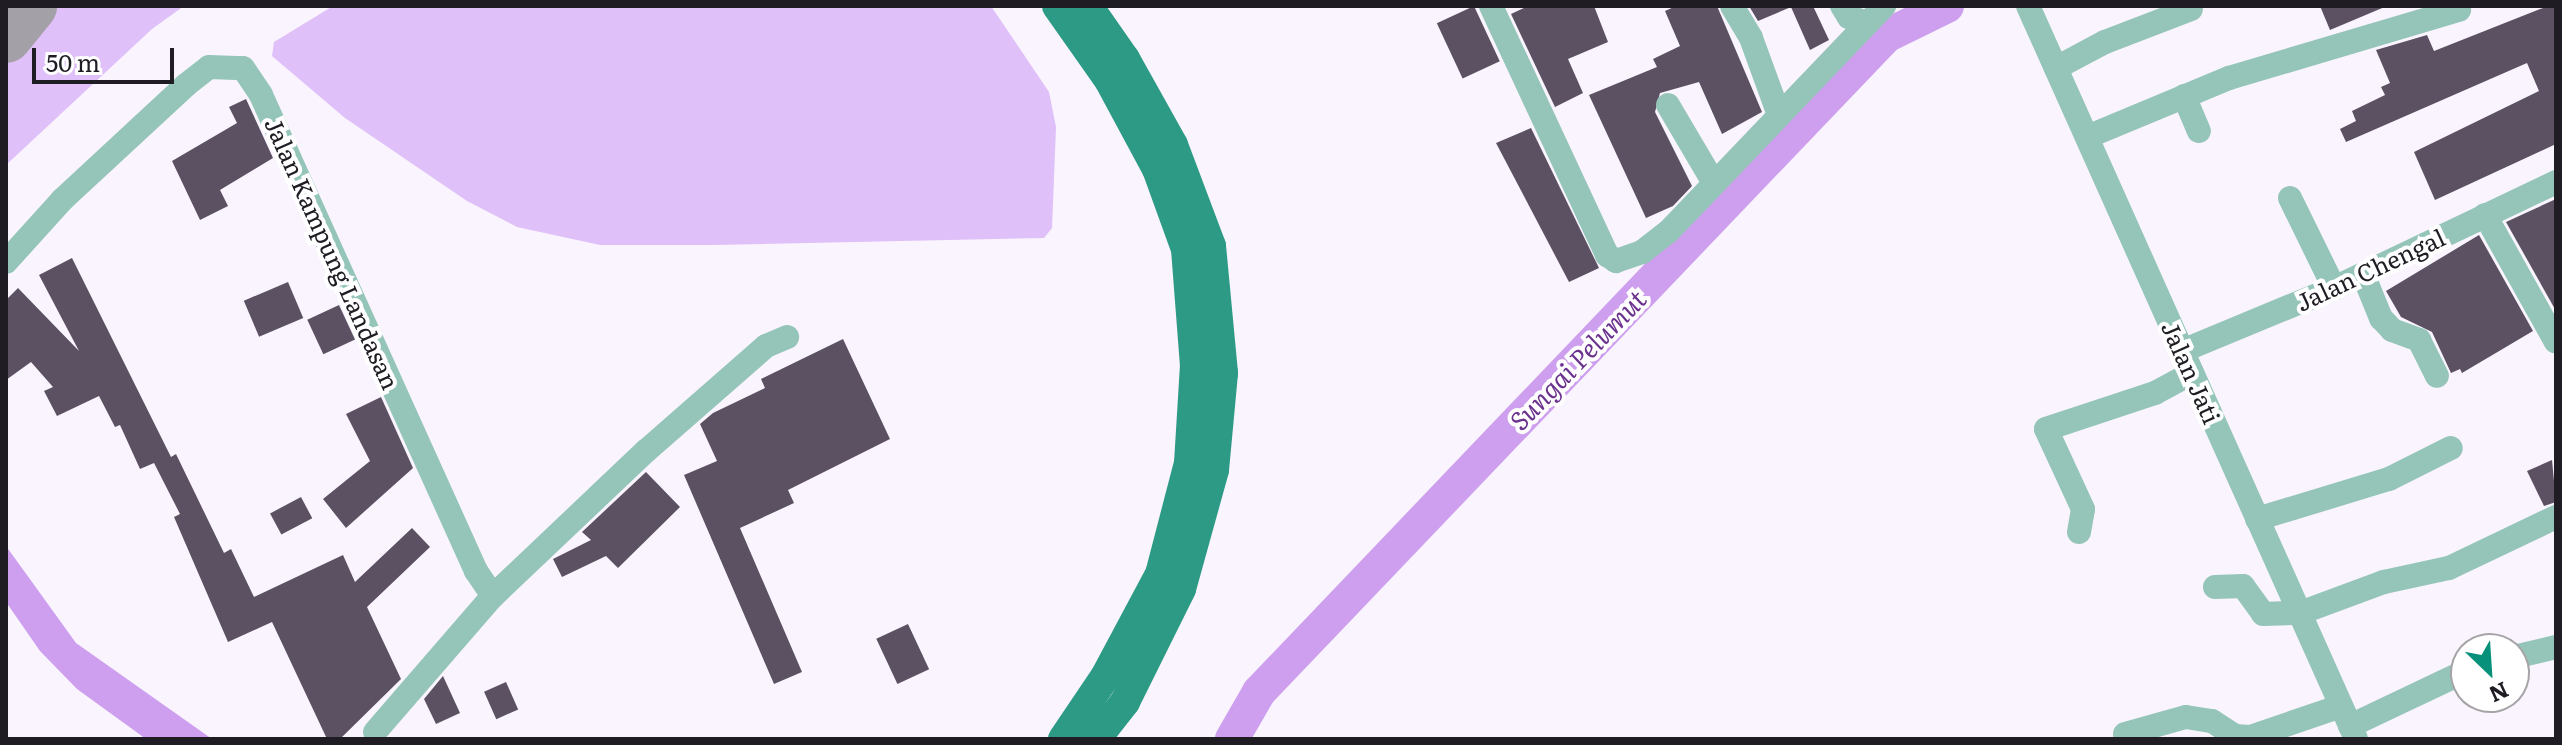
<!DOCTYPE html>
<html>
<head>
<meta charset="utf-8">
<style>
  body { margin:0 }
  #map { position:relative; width:2562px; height:745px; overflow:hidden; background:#f9f4fd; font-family:Literata,serif }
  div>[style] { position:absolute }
  .green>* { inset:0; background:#e0c0f8 }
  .water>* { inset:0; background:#cd9fee }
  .river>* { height:34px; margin:-17px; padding:0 17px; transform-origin:17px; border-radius:17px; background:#cd9fee }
  .taxiway>* { height:52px; margin:-26px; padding:0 26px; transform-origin:26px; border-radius:26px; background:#a4a0a8 }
  .building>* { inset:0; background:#5b5163; transform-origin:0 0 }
  .minor>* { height:24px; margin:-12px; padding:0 12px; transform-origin:12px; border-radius:12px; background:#95c5b9 }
  .major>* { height:30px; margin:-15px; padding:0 15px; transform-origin:15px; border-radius:15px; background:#2c9a85 }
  span { translate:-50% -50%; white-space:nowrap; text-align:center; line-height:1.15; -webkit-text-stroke:8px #fff; paint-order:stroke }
  .street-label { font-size:24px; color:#201c24 }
  .water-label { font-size:26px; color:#6b328e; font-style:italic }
  .frame { position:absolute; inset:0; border:8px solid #201c24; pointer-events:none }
  .north { position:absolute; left:2450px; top:633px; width:80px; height:80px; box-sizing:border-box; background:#fff; border:2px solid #a6a4a7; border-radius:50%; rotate:155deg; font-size:22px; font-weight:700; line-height:32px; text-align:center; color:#201c24 }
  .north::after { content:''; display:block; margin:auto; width:28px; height:36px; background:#07917b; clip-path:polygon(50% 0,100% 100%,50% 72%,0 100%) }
  .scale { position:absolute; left:32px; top:48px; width:142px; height:36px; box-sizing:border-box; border:4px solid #201c24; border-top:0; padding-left:10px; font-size:24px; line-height:28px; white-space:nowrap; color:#201c24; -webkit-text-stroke:6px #fff; paint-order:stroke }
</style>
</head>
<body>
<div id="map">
  <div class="green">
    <div style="clip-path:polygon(57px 6px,184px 6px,152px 29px,6px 165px,6px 63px)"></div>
    <div style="clip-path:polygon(333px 6px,991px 6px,1049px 92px,1056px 127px,1052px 228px,1044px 238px,712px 245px,600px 245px,517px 227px,467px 201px,345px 118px,272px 56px,274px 42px)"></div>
  </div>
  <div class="water">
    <div style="clip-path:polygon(6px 546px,76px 643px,212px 739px,146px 739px,77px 689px,40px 651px,6px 602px)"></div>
  </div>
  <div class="river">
    <div style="left:1232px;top:739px;width:54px;rotate:-60.1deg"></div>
    <div style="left:1259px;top:692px;width:907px;rotate:-46.29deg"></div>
    <div style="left:1886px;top:36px;width:68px;rotate:-26.2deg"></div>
  </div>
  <div class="taxiway">
    <div style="left:6px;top:37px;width:40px;rotate:-51deg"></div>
  </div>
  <div class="building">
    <div style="left:1474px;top:6px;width:61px;height:41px;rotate:65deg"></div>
    <div style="clip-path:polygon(1528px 6px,1594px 6px,1608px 42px,1568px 59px,1583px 93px,1555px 107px,1511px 14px)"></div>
    <div style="clip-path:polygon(1676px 6px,1717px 6px,1762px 112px,1722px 134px,1699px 82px,1660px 93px,1655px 112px,1692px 186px,1673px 206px,1646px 218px,1589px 95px,1657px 67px,1653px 59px,1680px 46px,1665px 11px)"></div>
    <div style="clip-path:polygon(1749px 6px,1813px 6px,1829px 40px,1810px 50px,1791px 7px,1758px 21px)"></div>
    <div style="clip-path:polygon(2320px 6px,2387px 6px,2330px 30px)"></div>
    <div style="clip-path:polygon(2548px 6px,2556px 6px,2556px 144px,2435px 200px,2414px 152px,2539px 91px,2527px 63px,2346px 142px,2340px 129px,2356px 121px,2352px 111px,2385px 95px,2381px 87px,2390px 83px,2376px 50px,2427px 35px,2434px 51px)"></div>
    <div style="clip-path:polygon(246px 99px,273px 158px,220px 190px,228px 206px,200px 220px,172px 161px,237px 123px,229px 107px)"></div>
    <div style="clip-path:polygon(1531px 128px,1599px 268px,1569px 282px,1496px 143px)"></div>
    <div style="clip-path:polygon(2556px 199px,2556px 311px,2506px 222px)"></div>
    <div style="clip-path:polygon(2479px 235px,2533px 331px,2462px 373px,2460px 369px,2451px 373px,2432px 332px,2401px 317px,2386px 291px)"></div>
    <div style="clip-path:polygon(72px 258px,171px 457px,176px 454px,224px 553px,231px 549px,254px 597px,343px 555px,355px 582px,412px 528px,430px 547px,367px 607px,401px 679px,340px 739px,327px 739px,272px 622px,228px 642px,174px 517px,180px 514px,154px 463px,140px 469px,120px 425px,115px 427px,99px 396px,57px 416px,44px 391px,53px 387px,31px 362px,6px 380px,6px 300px,18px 288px,79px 351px,39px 275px)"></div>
    <div style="left:288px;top:282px;width:39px;height:48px;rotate:67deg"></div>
    <div style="left:339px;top:305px;width:38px;height:35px;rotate:65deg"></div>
    <div style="clip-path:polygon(843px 339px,890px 439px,788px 490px,794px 503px,740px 528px,802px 672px,774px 684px,684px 475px,717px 461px,700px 424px,713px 413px,765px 388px,761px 379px)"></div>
    <div style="clip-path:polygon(381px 397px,413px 468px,346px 528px,323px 499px,370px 461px,346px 414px)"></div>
    <div style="clip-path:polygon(2552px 460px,2556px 502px,2544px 506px,2527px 471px)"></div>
    <div style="clip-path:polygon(646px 472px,680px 507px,618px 568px,606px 556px,562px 577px,553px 559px,591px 540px,582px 532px)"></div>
    <div style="left:301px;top:497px;width:24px;height:35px;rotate:62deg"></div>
    <div style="left:908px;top:624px;width:50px;height:35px;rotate:65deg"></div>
    <div style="clip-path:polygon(443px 676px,460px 713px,436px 724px,424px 699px)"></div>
    <div style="left:506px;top:682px;width:30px;height:24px;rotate:66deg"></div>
  </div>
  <div class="minor">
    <div style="left:1491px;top:6px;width:275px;rotate:65deg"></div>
    <div style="left:1607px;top:255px;width:11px;rotate:34deg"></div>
    <div style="left:1616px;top:261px;width:28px;rotate:-19deg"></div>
    <div style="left:1642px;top:252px;width:33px;rotate:-38deg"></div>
    <div style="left:1668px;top:232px;width:313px;rotate:-46.3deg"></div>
    <div style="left:1732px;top:6px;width:37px;rotate:59deg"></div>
    <div style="left:1751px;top:38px;width:82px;rotate:70deg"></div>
    <div style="left:1842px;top:6px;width:13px;rotate:58deg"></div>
    <div style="left:1849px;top:17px;width:19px;rotate:18deg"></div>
    <div style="left:2028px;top:6px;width:803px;rotate:65.89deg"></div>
    <div style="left:2056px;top:68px;width:55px;rotate:-28deg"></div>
    <div style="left:2105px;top:42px;width:92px;rotate:-21deg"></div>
    <div style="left:2184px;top:96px;width:38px;rotate:67deg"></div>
    <div style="left:1668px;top:105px;width:91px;rotate:59.5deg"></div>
    <div style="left:2087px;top:137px;width:154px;rotate:-22.6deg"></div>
    <div style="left:2229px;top:78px;width:240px;rotate:-16.5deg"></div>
    <div style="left:2290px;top:198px;width:100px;rotate:63.9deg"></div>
    <div style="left:2485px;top:215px;width:145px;rotate:60.8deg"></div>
    <div style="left:6px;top:262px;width:84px;rotate:-47.9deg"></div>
    <div style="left:62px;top:200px;width:169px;rotate:-42.8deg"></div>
    <div style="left:186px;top:85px;width:29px;rotate:-38deg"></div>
    <div style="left:209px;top:67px;width:34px;rotate:2deg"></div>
    <div style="left:243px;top:68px;width:32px;rotate:56deg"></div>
    <div style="left:261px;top:95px;width:522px;rotate:65.69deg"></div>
    <div style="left:476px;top:571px;width:30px;rotate:56deg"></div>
    <div style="left:2363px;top:274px;width:48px;rotate:67.8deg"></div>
    <div style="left:2381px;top:318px;width:16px;rotate:47deg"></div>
    <div style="left:2392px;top:330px;width:29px;rotate:20deg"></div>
    <div style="left:2419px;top:340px;width:40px;rotate:63.4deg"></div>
    <div style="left:2182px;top:351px;width:165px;rotate:-22.5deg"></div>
    <div style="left:2334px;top:288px;width:246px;rotate:-25.5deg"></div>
    <div style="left:2257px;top:519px;width:138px;rotate:-16.9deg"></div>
    <div style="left:2389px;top:479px;width:69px;rotate:-26.6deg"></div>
    <div style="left:2079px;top:532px;width:23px;rotate:-80deg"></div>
    <div style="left:2083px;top:509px;width:88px;rotate:-114.8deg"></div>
    <div style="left:2046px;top:429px;width:115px;rotate:-18.3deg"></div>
    <div style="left:2155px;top:393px;width:42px;rotate:-28.4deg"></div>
    <div style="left:2215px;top:587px;width:28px;rotate:-2deg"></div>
    <div style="left:2243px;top:586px;width:34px;rotate:54deg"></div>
    <div style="left:2263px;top:614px;width:37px;rotate:-2deg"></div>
    <div style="left:2300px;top:613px;width:90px;rotate:-20.3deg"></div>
    <div style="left:2384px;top:582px;width:66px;rotate:-12.2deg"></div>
    <div style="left:2449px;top:568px;width:119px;rotate:-25.5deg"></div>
    <div style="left:2514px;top:657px;width:43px;rotate:-13.4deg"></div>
    <div style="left:2350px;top:726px;width:128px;rotate:-25.4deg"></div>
    <div style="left:375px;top:732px;width:180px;rotate:-49.1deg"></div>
    <div style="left:493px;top:596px;width:211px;rotate:-43.5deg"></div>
    <div style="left:646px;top:451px;width:159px;rotate:-41.2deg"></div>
    <div style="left:766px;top:346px;width:23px;rotate:-23deg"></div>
    <div style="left:2125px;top:734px;width:63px;rotate:-15.6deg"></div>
    <div style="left:2186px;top:717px;width:26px;rotate:9deg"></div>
    <div style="left:2212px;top:721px;width:27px;rotate:33deg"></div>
    <div style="left:2235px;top:736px;width:15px;rotate:4deg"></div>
    <div style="left:2250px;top:737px;width:96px;rotate:-18.8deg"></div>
  </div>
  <div class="major">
    <div style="left:1057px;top:6px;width:90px;rotate:54.9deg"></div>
    <div style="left:1109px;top:80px;width:101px;rotate:61.7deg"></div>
    <div style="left:1157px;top:169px;width:85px;rotate:70.1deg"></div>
    <div style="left:1186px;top:249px;width:116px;rotate:85.6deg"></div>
    <div style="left:1195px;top:365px;width:98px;rotate:93.5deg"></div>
    <div style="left:1189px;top:463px;width:115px;rotate:104.6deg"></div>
    <div style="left:1160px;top:574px;width:117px;rotate:118.1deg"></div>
    <div style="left:1105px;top:677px;width:75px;rotate:124.1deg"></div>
    <div style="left:1088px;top:6px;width:65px;rotate:55.1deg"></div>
    <div style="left:1125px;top:59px;width:98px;rotate:60.8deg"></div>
    <div style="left:1173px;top:145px;width:108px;rotate:69.4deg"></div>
    <div style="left:1211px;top:246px;width:128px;rotate:84.6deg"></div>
    <div style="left:1223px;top:373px;width:97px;rotate:95.3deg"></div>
    <div style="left:1214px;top:470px;width:123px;rotate:105.5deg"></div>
    <div style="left:1181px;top:589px;width:126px;rotate:116.4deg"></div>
    <div style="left:1125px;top:702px;width:47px;rotate:128.1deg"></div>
  </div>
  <div class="street-label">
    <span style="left:333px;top:253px;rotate:66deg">Jalan Kampung Landasan</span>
    <span style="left:2370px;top:269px;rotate:-25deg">Jalan Chengal</span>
    <span style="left:2192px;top:372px;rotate:66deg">Jalan Jati</span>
  </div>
  <div class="water-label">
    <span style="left:1577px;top:359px;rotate:-46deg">Sungai Pelumut</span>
  </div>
  <div class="frame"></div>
  <div class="north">N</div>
  <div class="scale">50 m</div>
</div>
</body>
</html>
